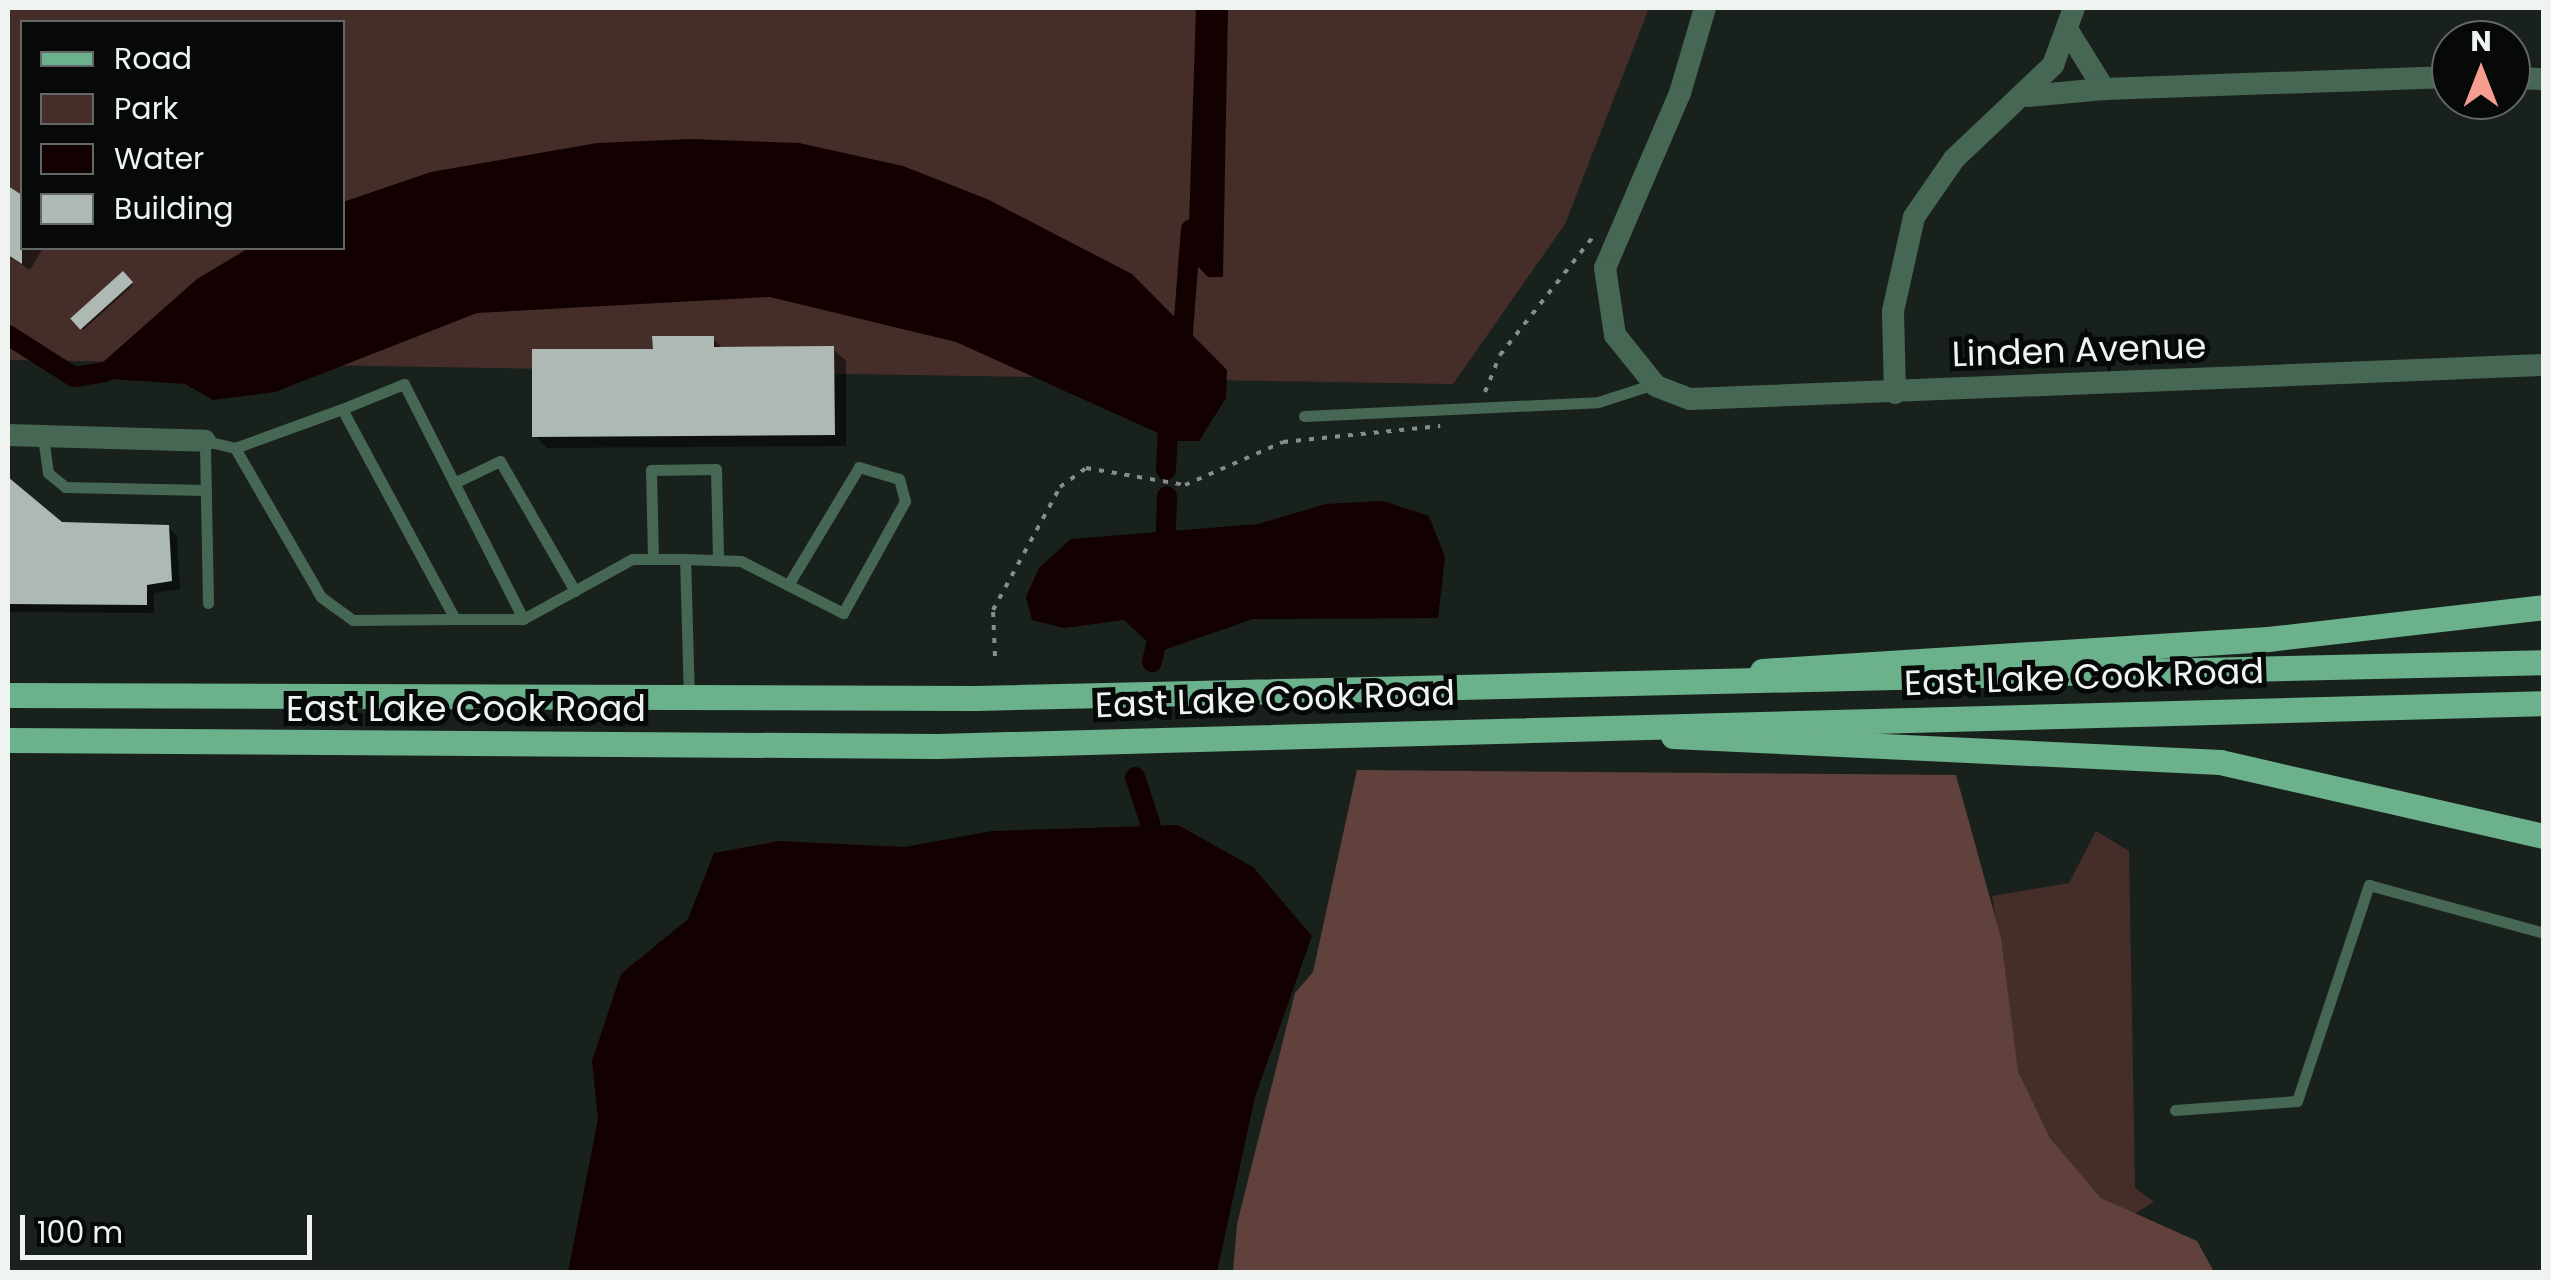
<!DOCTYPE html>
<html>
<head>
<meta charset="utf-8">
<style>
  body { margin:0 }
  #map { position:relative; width:2551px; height:1280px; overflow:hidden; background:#19211c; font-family:Poppins,sans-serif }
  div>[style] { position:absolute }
  .green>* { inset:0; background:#452e2a }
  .forest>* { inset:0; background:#61413c }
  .water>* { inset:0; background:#130000 }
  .shadow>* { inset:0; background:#0007; transform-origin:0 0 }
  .canal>* { height:20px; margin:-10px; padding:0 10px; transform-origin:10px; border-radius:10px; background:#130000 }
  .building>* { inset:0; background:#aeb9b3; transform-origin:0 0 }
  .path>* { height:4px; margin-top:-2px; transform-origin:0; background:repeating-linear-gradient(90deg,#878d89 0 5px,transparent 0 13px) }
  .lane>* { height:11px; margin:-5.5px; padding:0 5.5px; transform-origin:5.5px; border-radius:5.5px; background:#476755 }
  .street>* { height:22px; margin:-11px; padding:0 11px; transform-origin:11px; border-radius:11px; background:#476755 }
  .primary>* { height:25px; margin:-12.5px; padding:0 12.5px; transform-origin:12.5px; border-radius:12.5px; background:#6bb18c }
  span { translate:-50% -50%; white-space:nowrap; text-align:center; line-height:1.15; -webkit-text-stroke:10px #060908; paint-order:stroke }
  .street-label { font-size:35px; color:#eff4f1 }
  .frame { position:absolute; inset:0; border:10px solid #eff4f1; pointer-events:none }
  .legend { position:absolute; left:20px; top:20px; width:325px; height:230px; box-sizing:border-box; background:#060908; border:2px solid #636765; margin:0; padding:12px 18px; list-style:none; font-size:30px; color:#eff4f1 }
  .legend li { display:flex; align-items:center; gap:20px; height:50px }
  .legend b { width:50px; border:2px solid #636765 }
  .north { position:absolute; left:2431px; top:20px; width:100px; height:100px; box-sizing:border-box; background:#060908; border:2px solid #636765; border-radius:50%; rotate:0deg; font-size:28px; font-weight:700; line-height:40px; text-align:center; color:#eff4f1 }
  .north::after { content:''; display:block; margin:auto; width:35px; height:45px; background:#f59d8f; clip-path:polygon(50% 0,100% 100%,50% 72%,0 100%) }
  .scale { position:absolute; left:20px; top:1215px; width:292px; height:45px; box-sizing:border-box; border:5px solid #eff4f1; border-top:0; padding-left:12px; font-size:30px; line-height:35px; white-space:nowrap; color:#eff4f1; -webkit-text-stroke:8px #060908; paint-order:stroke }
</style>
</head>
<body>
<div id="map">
  <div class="green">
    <div style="clip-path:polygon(evenodd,8px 8px,1649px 8px,1565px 224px,1453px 384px,8px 360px,8px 8px,22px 22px,342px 22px,342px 248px,22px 248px,22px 22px)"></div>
    <div style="clip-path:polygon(2096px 831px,2129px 851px,2135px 1188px,2154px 1202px,2134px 1214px,2101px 1198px,2050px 1138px,2018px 1071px,1992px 896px,2069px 883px)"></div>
  </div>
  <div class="forest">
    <div style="clip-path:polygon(1357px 770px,1956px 775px,2001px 938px,2018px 1071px,2050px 1138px,2101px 1198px,2197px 1241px,2214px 1272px,1233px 1272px,1237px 1224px,1295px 993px,1313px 972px)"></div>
  </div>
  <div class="water">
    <div style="clip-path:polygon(1196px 8px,1228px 8px,1223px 277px,1208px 277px,1188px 256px)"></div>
    <div style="clip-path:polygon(691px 139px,799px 143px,903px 166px,987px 199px,1132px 274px,1227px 370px,1226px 398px,1199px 441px,1176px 441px,956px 342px,770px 297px,477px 313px,275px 392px,213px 400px,185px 384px,111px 379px,102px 363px,197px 279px,249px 248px,342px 248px,343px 202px,431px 172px,597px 143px)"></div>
    <div style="clip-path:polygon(1383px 501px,1429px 516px,1445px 557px,1438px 618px,1253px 619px,1158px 652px,1124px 620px,1064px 628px,1032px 620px,1026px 597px,1039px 568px,1071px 539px,1258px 524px,1326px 504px)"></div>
    <div style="clip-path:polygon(1178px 825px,1253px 867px,1312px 936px,1255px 1097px,1217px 1272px,568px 1272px,598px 1119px,592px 1061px,621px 974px,688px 919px,714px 853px,779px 841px,905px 847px,992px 831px)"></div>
  </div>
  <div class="shadow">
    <div style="clip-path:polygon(8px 189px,22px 197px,22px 248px,43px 248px,30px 270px,8px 256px)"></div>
    <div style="left:123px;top:274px;width:15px;height:67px;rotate:48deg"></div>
    <div style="clip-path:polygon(713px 338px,724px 350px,833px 349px,846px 361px,846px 446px,547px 448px,535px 436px,655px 351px)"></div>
    <div style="clip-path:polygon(8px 486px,61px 524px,168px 527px,177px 536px,180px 589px,154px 593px,154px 613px,8px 612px)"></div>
  </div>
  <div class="canal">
    <div style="left:8px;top:335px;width:78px;rotate:32.5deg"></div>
    <div style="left:74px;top:377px;width:32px;rotate:-9deg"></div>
    <div style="left:1181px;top:358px;width:129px;rotate:-85.6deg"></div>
    <div style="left:1166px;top:470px;width:59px;rotate:-87.1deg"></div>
    <div style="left:1165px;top:557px;width:61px;rotate:-88.1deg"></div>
    <div style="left:1152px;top:662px;width:37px;rotate:-77deg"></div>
    <div style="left:1135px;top:777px;width:52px;rotate:71.9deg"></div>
  </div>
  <div class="building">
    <div style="clip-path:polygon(8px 186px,22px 195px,22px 264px,8px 255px)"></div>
    <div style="left:123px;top:271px;width:15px;height:71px;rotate:48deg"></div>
    <div style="clip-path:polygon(652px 336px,714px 336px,714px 347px,834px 346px,835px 435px,532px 437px,532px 349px,653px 349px)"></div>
    <div style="clip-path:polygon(8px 477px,62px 522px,169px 525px,172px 581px,147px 585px,147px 605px,8px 604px)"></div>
  </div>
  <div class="path">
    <div style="left:1485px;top:392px;width:40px;rotate:-68deg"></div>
    <div style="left:1500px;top:355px;width:155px;rotate:-51.8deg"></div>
    <div style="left:995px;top:656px;width:46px;rotate:-92.5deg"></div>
    <div style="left:993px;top:610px;width:140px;rotate:-61.4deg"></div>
    <div style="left:1060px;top:487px;width:32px;rotate:-36deg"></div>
    <div style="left:1086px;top:468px;width:100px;rotate:9.7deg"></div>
    <div style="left:1185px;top:485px;width:107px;rotate:-23.7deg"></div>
    <div style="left:1283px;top:442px;width:158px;rotate:-5.8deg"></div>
  </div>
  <div class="lane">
    <div style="left:342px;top:409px;width:67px;rotate:-22deg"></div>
    <div style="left:404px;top:384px;width:263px;rotate:63.1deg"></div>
    <div style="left:1304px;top:416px;width:294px;rotate:-2.7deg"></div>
    <div style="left:1598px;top:402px;width:59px;rotate:-17.8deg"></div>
    <div style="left:43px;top:437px;width:36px;rotate:82deg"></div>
    <div style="left:48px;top:473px;width:22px;rotate:39deg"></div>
    <div style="left:65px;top:487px;width:141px;rotate:1.2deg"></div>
    <div style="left:454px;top:483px;width:51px;rotate:-25.6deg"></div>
    <div style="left:500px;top:461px;width:150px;rotate:60deg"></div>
    <div style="left:653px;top:559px;width:89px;rotate:-91.3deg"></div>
    <div style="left:651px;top:470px;width:65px;rotate:-0.9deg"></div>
    <div style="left:716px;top:469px;width:91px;rotate:88.7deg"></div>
    <div style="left:208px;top:603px;width:162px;rotate:-91.1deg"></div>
    <div style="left:205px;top:441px;width:31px;rotate:13deg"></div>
    <div style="left:455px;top:619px;width:238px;rotate:-118.3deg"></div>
    <div style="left:342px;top:409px;width:114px;rotate:160deg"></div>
    <div style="left:235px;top:448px;width:172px;rotate:60deg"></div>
    <div style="left:321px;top:597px;width:39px;rotate:36deg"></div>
    <div style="left:353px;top:620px;width:102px;rotate:-0.6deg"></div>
    <div style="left:455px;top:619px;width:68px"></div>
    <div style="left:523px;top:619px;width:124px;rotate:-28.8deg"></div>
    <div style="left:632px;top:559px;width:53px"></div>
    <div style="left:689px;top:700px;width:141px;rotate:-91.6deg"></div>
    <div style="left:685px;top:559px;width:56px;rotate:2deg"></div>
    <div style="left:741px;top:561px;width:53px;rotate:27.1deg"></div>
    <div style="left:788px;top:585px;width:62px;rotate:27deg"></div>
    <div style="left:843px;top:613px;width:128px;rotate:-61deg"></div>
    <div style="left:905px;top:501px;width:23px;rotate:-105deg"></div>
    <div style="left:899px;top:479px;width:42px;rotate:-163.3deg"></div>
    <div style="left:859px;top:467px;width:138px;rotate:121deg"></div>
    <div style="left:2175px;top:1110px;width:122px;rotate:-4.2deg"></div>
    <div style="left:2297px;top:1101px;width:228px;rotate:-71.6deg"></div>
    <div style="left:2369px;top:885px;width:181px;rotate:15.3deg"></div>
  </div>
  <div class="street">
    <div style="left:1705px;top:8px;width:89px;rotate:106.4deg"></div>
    <div style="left:1680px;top:93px;width:190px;rotate:113.2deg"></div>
    <div style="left:1605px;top:268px;width:68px;rotate:81.5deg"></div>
    <div style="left:1615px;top:335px;width:65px;rotate:51.2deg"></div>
    <div style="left:1656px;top:386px;width:36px;rotate:21deg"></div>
    <div style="left:1690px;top:399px;width:855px;rotate:-2.28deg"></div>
    <div style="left:2070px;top:34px;width:65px;rotate:58.3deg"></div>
    <div style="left:2104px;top:89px;width:347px;rotate:-2deg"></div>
    <div style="left:2511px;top:78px;width:33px;rotate:2deg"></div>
    <div style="left:2028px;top:96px;width:76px;rotate:-5.3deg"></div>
    <div style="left:1895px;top:393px;width:82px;rotate:-91.4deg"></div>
    <div style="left:1893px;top:311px;width:96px;rotate:-77.4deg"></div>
    <div style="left:1914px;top:217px;width:70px;rotate:-55.4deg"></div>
    <div style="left:1954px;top:159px;width:137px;rotate:-43.5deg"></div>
    <div style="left:2053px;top:65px;width:61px;rotate:-69.8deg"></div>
    <div style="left:8px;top:435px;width:197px;rotate:1.7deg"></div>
  </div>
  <div class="primary">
    <div style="left:1762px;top:671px;width:507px;rotate:-3.62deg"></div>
    <div style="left:2268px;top:639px;width:278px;rotate:-6.6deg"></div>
    <div style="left:8px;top:695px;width:967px;rotate:0.18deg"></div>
    <div style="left:975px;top:698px;width:1569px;rotate:-1.31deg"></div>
    <div style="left:1673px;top:736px;width:548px;rotate:2.72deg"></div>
    <div style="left:2220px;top:762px;width:332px;rotate:12.9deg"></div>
    <div style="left:8px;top:740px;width:929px;rotate:0.37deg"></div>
    <div style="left:937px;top:746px;width:1608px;rotate:-1.53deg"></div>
  </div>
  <div class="street-label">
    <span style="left:2079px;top:350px;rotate:-2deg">Linden Avenue</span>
    <span style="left:2084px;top:677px;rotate:-2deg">East Lake Cook Road</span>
    <span style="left:1275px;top:699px;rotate:-2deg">East Lake Cook Road</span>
    <span style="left:466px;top:709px">East Lake Cook Road</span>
  </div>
  <div class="frame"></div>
  <ul class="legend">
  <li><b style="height:12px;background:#6bb18c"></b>Road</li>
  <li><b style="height:28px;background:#452e2a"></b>Park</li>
  <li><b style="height:28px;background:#130000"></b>Water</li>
  <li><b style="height:28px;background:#aeb9b3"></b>Building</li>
  </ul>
  <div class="north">N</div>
  <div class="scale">100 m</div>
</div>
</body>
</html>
